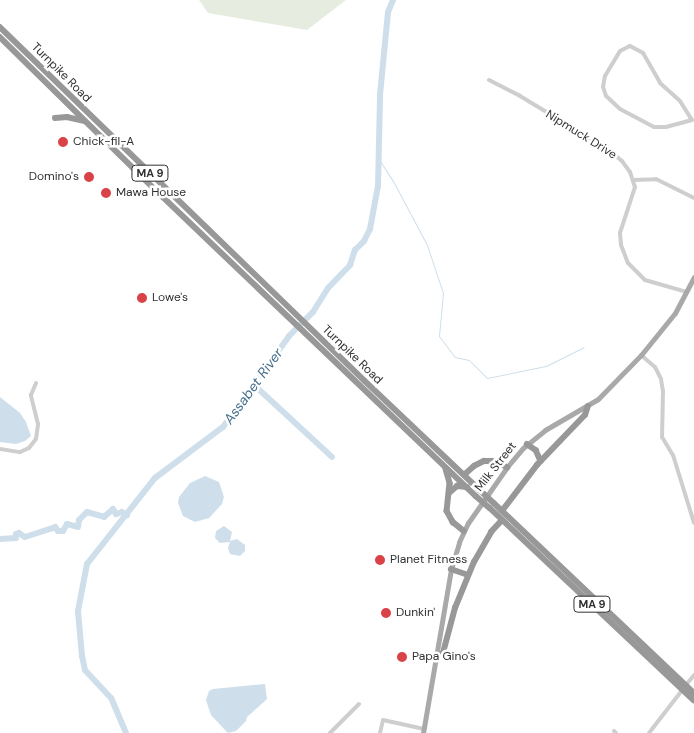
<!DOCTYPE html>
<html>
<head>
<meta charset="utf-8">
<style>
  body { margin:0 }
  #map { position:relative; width:694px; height:733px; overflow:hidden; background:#fff; font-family:"DM Sans",sans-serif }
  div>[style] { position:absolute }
  .green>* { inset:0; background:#e6ede0 }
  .water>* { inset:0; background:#cedfeb }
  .stream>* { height:1px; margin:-0.5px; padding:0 0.5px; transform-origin:0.5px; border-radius:0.5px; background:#cedfeb }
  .river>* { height:6px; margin:-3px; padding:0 3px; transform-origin:3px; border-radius:3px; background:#cedfeb }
  .minor>* { height:4px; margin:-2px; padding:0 2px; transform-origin:2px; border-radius:2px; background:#cecece }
  .major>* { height:5px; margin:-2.5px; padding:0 2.5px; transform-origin:2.5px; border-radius:2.5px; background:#a9a9a9 }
  .highway>* { height:5.5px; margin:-2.75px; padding:0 2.75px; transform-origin:2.75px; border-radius:2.75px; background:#989898 }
  .highway-bridge>* { height:5.5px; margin:-2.75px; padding:0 2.75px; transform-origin:2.75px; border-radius:2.75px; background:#989898 }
  .dots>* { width:14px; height:14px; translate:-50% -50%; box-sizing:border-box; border:2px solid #fff; border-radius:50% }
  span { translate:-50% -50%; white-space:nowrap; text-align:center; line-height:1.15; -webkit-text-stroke:5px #fff; paint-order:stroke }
  .shield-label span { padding:1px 4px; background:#fff; border:1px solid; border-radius:4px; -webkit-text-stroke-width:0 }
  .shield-label { font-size:11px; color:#313131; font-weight:700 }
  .street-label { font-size:12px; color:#313131 }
  .poi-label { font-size:12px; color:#313131 }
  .left { translate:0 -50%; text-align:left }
  .right { translate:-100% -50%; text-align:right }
  .water-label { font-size:14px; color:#446e8e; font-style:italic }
</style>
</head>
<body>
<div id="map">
  <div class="green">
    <div style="clip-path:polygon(199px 0,346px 0,307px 30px,208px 13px)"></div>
  </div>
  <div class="water">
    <div style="clip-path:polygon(0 397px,20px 413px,26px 422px,31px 436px,25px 441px,16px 444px,0 442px)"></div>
    <div style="clip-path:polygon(205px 476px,219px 482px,224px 497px,222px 504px,209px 518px,195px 522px,183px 516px,178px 503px,179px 497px,190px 483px)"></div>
    <div style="clip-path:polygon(224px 526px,232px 532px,230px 541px,237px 539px,245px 545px,245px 551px,240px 556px,230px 554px,228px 548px,230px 542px,220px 543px,215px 538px,216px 531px)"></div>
    <div style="clip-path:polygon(265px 684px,267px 699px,247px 717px,246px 721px,236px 731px,228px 733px,225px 730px,211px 715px,206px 700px,209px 691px,213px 689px)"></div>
  </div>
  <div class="stream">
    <div style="left:378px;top:158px;width:27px;rotate:57deg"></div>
    <div style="left:393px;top:181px;width:72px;rotate:62deg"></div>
    <div style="left:427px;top:245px;width:51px;rotate:71.6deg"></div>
    <div style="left:443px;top:293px;width:43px;rotate:95.3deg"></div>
    <div style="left:439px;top:336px;width:26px;rotate:53deg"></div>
    <div style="left:455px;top:357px;width:14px;rotate:12deg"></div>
    <div style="left:469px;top:360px;width:25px;rotate:45deg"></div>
    <div style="left:487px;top:378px;width:60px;rotate:-11.5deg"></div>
    <div style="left:546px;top:366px;width:42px;rotate:-26.6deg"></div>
  </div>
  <div class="river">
    <div style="left:254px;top:385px;width:106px;rotate:42.7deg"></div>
    <div style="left:0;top:539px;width:16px;rotate:-4deg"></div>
    <div style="left:16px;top:538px;width:4px;rotate:-90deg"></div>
    <div style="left:16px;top:534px;width:3px;rotate:-18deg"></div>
    <div style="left:19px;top:533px;width:7px;rotate:34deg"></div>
    <div style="left:25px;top:537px;width:32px;rotate:-18deg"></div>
    <div style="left:55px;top:527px;width:5px;rotate:53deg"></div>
    <div style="left:58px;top:531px;width:5px"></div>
    <div style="left:63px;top:531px;width:8px;rotate:-60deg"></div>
    <div style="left:67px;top:524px;width:11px;rotate:15deg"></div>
    <div style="left:78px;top:527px;width:7px;rotate:-82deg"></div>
    <div style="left:79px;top:520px;width:11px;rotate:-45deg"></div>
    <div style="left:87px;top:512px;width:18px;rotate:16deg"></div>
    <div style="left:104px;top:517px;width:12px;rotate:-42deg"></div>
    <div style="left:113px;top:509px;width:6px;rotate:59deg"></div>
    <div style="left:116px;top:514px;width:6px;rotate:-18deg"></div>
    <div style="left:122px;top:512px;width:6px;rotate:31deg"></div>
    <div style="left:126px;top:733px;width:38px;rotate:-113deg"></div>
    <div style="left:111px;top:698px;width:38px;rotate:-133deg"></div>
    <div style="left:85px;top:670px;width:14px;rotate:-102deg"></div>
    <div style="left:82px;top:656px;width:45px;rotate:-95.1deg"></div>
    <div style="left:78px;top:611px;width:48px;rotate:-79.2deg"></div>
    <div style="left:87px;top:564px;width:110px;rotate:-51.7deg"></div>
    <div style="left:155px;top:478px;width:85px;rotate:-36.9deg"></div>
    <div style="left:223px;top:427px;width:112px;rotate:-54deg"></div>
    <div style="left:289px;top:336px;width:34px;rotate:-45deg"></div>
    <div style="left:313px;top:312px;width:28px;rotate:-58deg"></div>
    <div style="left:328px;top:288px;width:32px;rotate:-46deg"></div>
    <div style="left:350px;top:265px;width:16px;rotate:-72deg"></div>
    <div style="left:355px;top:250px;width:13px;rotate:-45deg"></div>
    <div style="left:364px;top:241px;width:13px;rotate:-63deg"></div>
    <div style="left:370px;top:229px;width:44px;rotate:-79.5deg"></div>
    <div style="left:378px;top:186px;width:91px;rotate:-88.7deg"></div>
    <div style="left:380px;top:95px;width:83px;rotate:-84.5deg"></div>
    <div style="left:388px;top:12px;width:13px;rotate:-67deg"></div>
  </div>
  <div class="minor">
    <div style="left:630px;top:46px;width:15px;rotate:28deg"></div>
    <div style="left:643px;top:53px;width:34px;rotate:60deg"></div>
    <div style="left:660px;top:83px;width:27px;rotate:42deg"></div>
    <div style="left:680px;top:101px;width:22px;rotate:58deg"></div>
    <div style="left:692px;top:120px;width:27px;rotate:165deg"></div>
    <div style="left:666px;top:127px;width:12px;rotate:180deg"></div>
    <div style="left:654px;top:127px;width:38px;rotate:-152deg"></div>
    <div style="left:620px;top:109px;width:19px;rotate:-137deg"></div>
    <div style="left:606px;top:96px;width:9px;rotate:-108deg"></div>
    <div style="left:603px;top:87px;width:11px;rotate:-80deg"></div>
    <div style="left:605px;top:76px;width:29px;rotate:-59deg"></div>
    <div style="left:620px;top:51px;width:11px;rotate:-27deg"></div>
    <div style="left:489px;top:80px;width:35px;rotate:27deg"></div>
    <div style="left:520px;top:96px;width:103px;rotate:31.1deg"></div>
    <div style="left:608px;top:149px;width:18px;rotate:41deg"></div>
    <div style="left:622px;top:161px;width:14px;rotate:54deg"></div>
    <div style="left:630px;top:172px;width:16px;rotate:72deg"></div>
    <div style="left:635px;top:187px;width:48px;rotate:108.1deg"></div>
    <div style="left:620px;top:233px;width:12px;rotate:85deg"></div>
    <div style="left:621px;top:245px;width:19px;rotate:69deg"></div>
    <div style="left:628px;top:263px;width:24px;rotate:45deg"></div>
    <div style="left:645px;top:280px;width:44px;rotate:15.9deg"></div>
    <div style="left:633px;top:180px;width:23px;rotate:-2deg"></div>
    <div style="left:656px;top:179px;width:42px;rotate:26.6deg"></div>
    <div style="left:641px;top:355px;width:18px;rotate:41deg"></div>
    <div style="left:655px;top:367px;width:13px;rotate:63deg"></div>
    <div style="left:661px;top:379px;width:12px;rotate:81deg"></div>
    <div style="left:663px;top:391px;width:46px;rotate:91.2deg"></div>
    <div style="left:662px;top:437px;width:21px;rotate:59deg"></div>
    <div style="left:673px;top:455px;width:71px;rotate:72.8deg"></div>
    <div style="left:0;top:449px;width:20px;rotate:9deg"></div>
    <div style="left:20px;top:452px;width:10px;rotate:-24deg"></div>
    <div style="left:29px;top:448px;width:11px;rotate:-52deg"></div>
    <div style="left:36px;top:439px;width:15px;rotate:-82deg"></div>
    <div style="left:38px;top:424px;width:30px;rotate:-104deg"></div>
    <div style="left:31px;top:395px;width:13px;rotate:-67deg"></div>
    <div style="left:686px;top:685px;width:13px;rotate:-51deg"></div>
    <div style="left:614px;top:731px;width:3px;rotate:45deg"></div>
    <div style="left:330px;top:733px;width:41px;rotate:-45deg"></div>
    <div style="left:380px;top:733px;width:13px;rotate:-77deg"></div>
    <div style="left:383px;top:720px;width:42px;rotate:12.4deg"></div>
    <div style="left:649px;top:733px;width:56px;rotate:-52.3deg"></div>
  </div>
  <div class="major">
    <div style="left:423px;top:733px;width:166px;rotate:-80.3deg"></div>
    <div style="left:451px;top:569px;width:28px;rotate:-73deg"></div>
    <div style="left:459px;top:542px;width:21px;rotate:-65deg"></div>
    <div style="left:468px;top:523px;width:68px;rotate:-55.1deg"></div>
    <div style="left:507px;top:467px;width:25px;rotate:-50deg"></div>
    <div style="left:523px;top:448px;width:28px;rotate:-39deg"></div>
    <div style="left:545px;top:430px;width:61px;rotate:-30.3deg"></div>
    <div style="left:598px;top:399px;width:62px;rotate:-45.7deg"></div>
    <div style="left:641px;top:355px;width:54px;rotate:-51deg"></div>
    <div style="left:675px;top:313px;width:41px;rotate:-62.2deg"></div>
  </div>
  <div class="highway">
    <div style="left:0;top:27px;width:508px;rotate:44.12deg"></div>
    <div style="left:365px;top:381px;width:158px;rotate:43.5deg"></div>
    <div style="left:0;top:37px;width:227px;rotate:44.5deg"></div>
    <div style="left:162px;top:196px;width:434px;rotate:43.7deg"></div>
    <div style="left:55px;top:118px;width:12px;rotate:-5deg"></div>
    <div style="left:67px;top:117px;width:17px;rotate:13deg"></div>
    <div style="left:527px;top:444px;width:11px;rotate:34deg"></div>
    <div style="left:536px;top:450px;width:12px;rotate:66deg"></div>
    <div style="left:446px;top:469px;width:15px;rotate:74deg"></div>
    <div style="left:450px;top:483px;width:28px;rotate:96deg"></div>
    <div style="left:447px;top:511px;width:13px;rotate:61deg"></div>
    <div style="left:453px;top:522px;width:14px;rotate:39deg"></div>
    <div style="left:464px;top:475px;width:13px;rotate:-42deg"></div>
    <div style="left:474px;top:466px;width:11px;rotate:-27deg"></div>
    <div style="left:484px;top:461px;width:12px"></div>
    <div style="left:496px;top:461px;width:13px;rotate:29deg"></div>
    <div style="left:449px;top:493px;width:11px;rotate:-41deg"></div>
    <div style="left:457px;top:486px;width:10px;rotate:6deg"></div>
    <div style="left:494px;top:503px;width:276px;rotate:43.5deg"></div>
    <div style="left:490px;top:508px;width:280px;rotate:43.3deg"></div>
    <div style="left:502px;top:511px;width:58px;rotate:-52.7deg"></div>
    <div style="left:537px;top:465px;width:69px;rotate:-46.2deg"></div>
    <div style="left:585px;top:415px;width:9px;rotate:-72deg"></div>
    <div style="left:451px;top:569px;width:18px;rotate:19deg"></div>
    <div style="left:435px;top:658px;width:9px;rotate:-32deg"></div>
    <div style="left:443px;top:653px;width:47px;rotate:-75.1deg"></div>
    <div style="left:455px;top:608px;width:50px;rotate:-67.6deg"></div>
    <div style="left:474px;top:562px;width:34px;rotate:-60deg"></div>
    <div style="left:491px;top:532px;width:16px;rotate:-47deg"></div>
  </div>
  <div class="highway-bridge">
    <div style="left:480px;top:490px;width:19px;rotate:43deg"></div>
    <div style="left:476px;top:496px;width:18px;rotate:41deg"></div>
  </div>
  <div class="dots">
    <div style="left:63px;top:142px;background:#d94247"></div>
    <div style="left:89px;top:177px;background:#d94247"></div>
    <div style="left:106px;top:193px;background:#d94247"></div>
    <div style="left:142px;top:298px;background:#d94247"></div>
    <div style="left:380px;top:560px;background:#d94247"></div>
    <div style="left:386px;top:613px;background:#d94247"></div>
    <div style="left:402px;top:657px;background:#d94247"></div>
  </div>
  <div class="shield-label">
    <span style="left:150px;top:173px">MA 9</span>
    <span style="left:592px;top:604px">MA 9</span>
  </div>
  <div class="street-label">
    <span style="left:61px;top:73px;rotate:45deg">Turnpike Road</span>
    <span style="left:581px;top:135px;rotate:32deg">Nipmuck Drive</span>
    <span style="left:352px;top:355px;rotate:44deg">Turnpike Road</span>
    <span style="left:496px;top:467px;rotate:-52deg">Milk Street</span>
  </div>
  <div class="poi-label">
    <span class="left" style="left:73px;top:142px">Chick-fil-A</span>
    <span class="right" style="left:79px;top:177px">Domino's</span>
    <span class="left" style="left:116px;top:193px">Mawa House</span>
    <span class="left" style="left:152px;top:298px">Lowe's</span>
    <span class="left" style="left:390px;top:560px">Planet Fitness</span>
    <span class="left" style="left:396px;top:613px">Dunkin'</span>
    <span class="left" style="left:412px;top:657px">Papa Gino's</span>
  </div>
  <div class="water-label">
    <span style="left:253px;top:386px;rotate:-54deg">Assabet River</span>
  </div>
</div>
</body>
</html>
